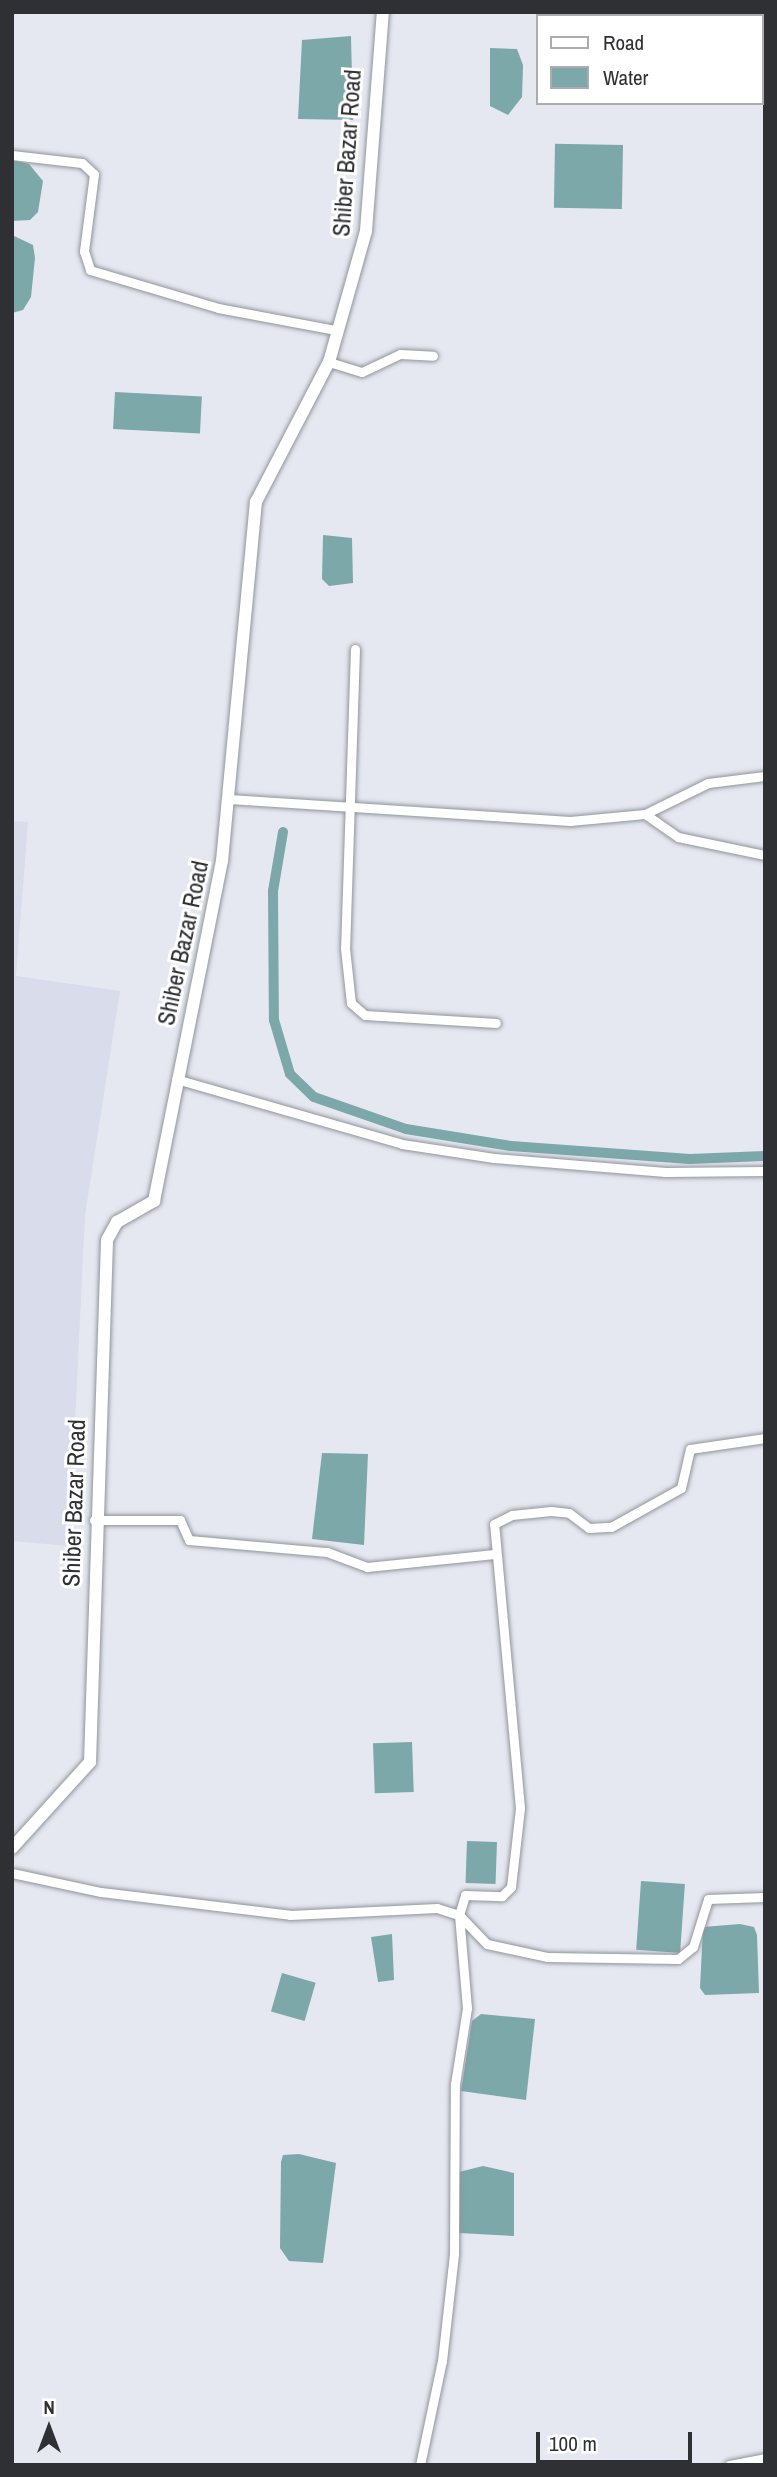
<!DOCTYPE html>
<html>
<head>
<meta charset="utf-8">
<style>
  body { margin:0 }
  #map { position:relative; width:777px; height:2477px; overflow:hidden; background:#e5e8f0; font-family:"Archivo Narrow",sans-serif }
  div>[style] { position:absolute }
  .built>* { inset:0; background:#d8dceb }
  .water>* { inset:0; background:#7ca8a9; transform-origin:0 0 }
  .canal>* { height:10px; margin:-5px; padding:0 5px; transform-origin:5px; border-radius:5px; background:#7ca8a9 }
  .roads { filter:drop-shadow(0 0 2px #91949b) drop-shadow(0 0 2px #91949b) }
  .street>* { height:9px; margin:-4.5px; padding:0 4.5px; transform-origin:4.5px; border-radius:4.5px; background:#fff }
  .secondary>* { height:12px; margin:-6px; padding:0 6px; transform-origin:6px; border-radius:6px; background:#fff }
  span { translate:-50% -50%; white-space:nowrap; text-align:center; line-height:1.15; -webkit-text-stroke:6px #fff; paint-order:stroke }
  .street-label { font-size:24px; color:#2f3033 }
  .frame { position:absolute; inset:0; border:14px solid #2f3033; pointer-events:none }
  .legend { position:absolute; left:536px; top:14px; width:228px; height:91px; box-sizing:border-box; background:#fff; border:2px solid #acacad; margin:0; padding:9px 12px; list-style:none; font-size:21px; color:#2f3033 }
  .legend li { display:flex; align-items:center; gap:14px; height:35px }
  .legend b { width:35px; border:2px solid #acacad }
  .north { position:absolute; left:14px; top:2393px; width:70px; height:70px; -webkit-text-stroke:5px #fff; paint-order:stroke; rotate:0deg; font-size:19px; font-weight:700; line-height:28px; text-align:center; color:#2f3033 }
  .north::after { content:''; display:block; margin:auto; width:24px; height:32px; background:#2f3033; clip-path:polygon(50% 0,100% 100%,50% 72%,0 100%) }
  .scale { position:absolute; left:536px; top:2432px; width:156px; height:32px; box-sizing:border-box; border:4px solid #2f3033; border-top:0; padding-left:9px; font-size:21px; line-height:24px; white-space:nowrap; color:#2f3033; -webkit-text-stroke:5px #fff; paint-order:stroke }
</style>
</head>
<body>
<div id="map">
  <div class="built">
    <div style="clip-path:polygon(12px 821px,28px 822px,16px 976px,120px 991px,85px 1215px,69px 1546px,12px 1541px)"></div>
  </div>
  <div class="water">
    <div style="clip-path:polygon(351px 36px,353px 120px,298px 119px,302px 40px)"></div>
    <div style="clip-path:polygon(490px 48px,517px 49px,523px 65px,522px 97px,508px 115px,490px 106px)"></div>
    <div style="left:623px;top:145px;width:64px;height:68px;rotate:91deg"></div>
    <div style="clip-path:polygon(12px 160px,29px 164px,43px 181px,38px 212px,30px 220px,12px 221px)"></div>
    <div style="clip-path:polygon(12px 235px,33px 245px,35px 258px,31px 297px,23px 310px,12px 313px)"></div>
    <div style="left:115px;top:392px;width:87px;height:37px;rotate:3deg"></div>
    <div style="clip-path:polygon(323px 535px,352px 538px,353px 583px,329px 586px,322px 579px)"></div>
    <div style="clip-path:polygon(322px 1453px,368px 1454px,364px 1545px,312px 1539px)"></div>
    <div style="left:412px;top:1742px;width:50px;height:39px;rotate:88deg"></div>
    <div style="left:467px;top:1841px;width:30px;height:42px;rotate:2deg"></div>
    <div style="left:641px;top:1881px;width:44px;height:69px;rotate:4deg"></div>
    <div style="clip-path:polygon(740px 1924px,754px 1927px,757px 1935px,759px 1993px,705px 1995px,700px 1988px,703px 1927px)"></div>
    <div style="clip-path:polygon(392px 1934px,394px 1980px,378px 1982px,371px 1937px)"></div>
    <div style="left:282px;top:1973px;width:35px;height:40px;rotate:16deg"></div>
    <div style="clip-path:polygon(481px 2014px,535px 2019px,526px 2100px,461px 2091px,472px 2021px)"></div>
    <div style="clip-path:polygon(299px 2154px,336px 2163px,323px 2263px,289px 2261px,280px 2248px,281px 2162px,283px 2155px)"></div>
    <div style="clip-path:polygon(483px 2166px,514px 2173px,514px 2236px,459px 2233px,459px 2172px)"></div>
  </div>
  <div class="canal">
    <div style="left:283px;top:832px;width:60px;rotate:99.6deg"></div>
    <div style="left:273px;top:891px;width:129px;rotate:89.6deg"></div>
    <div style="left:274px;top:1020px;width:56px;rotate:73.5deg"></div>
    <div style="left:290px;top:1074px;width:33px;rotate:44deg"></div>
    <div style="left:314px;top:1097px;width:97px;rotate:19.2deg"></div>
    <div style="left:406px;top:1129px;width:106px;rotate:9.2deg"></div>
    <div style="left:511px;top:1146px;width:179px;rotate:4.2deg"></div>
    <div style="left:690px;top:1159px;width:75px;rotate:-2.3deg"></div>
  </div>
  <div class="roads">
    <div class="street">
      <div style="left:12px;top:155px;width:70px;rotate:6.5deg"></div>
      <div style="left:82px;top:163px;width:16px;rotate:43deg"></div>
      <div style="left:94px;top:174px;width:78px;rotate:97.4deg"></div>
      <div style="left:84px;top:251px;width:20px;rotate:72deg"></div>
      <div style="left:90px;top:270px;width:134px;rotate:16.5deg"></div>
      <div style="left:218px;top:308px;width:120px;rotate:10.6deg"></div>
      <div style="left:329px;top:362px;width:34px;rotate:17deg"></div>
      <div style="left:362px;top:372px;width:42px;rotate:-25.3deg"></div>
      <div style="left:400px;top:354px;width:33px;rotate:3deg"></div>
      <div style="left:355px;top:649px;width:299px;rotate:91.9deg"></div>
      <div style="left:345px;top:948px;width:55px;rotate:83.8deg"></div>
      <div style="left:351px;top:1003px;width:18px;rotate:41deg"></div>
      <div style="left:365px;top:1015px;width:131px;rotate:3.5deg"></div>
      <div style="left:229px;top:799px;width:342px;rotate:3.7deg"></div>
      <div style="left:570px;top:821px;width:75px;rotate:-5.3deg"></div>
      <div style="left:645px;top:814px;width:40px;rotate:34.9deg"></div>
      <div style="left:678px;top:837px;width:89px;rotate:11.7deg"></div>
      <div style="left:645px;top:814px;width:70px;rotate:-26.2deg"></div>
      <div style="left:708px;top:783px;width:57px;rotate:-7deg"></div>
      <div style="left:176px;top:1079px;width:235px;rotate:16deg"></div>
      <div style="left:402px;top:1144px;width:93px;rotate:8.7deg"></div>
      <div style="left:494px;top:1158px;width:172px;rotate:4.7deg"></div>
      <div style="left:665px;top:1172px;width:100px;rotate:-0.6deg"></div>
      <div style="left:94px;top:1520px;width:86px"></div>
      <div style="left:180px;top:1520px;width:22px;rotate:66deg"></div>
      <div style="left:189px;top:1540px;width:139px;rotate:5deg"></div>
      <div style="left:327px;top:1552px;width:43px;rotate:20.6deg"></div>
      <div style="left:367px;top:1567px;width:128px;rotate:-5.8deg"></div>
      <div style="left:12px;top:1873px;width:91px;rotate:12.1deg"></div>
      <div style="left:101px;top:1892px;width:190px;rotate:6.9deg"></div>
      <div style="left:290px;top:1915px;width:147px;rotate:-2.7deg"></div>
      <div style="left:437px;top:1908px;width:23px;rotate:18deg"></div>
      <div style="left:459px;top:1915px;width:40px;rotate:46deg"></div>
      <div style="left:487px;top:1944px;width:61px;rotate:12.2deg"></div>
      <div style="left:547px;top:1957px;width:131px;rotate:0.9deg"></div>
      <div style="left:678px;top:1959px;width:19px;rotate:-39deg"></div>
      <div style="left:693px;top:1947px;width:50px;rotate:-72.6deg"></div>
      <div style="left:708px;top:1899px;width:57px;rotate:-2deg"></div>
      <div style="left:420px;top:2465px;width:106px;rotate:-78.1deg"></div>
      <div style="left:442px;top:2361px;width:108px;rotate:-83.6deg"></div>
      <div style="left:454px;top:2254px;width:170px;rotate:-89.7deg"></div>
      <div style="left:455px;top:2084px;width:77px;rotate:-81deg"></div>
      <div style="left:467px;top:2008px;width:93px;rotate:-94.9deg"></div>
      <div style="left:459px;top:1915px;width:21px;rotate:-73deg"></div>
      <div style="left:465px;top:1895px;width:37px;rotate:2deg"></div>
      <div style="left:502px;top:1896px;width:13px;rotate:-45deg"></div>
      <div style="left:511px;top:1887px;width:80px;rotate:-83.5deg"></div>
      <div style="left:520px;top:1808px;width:285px;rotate:-95.2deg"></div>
      <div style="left:494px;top:1524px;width:20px;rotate:-27deg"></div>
      <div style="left:512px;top:1515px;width:39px;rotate:-6deg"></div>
      <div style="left:551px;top:1511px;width:18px;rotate:6deg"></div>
      <div style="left:569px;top:1513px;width:25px;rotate:37deg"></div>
      <div style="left:589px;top:1528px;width:22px;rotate:-3deg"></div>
      <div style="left:611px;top:1527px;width:80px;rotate:-29.1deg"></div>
      <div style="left:681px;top:1488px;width:40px;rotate:-77deg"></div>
      <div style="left:690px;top:1449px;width:76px;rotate:-8.3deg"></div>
      <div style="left:729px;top:2465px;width:37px;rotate:-11deg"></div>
    </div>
    <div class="secondary">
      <div style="left:12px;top:1848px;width:116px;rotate:-47.8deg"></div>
      <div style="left:90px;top:1762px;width:522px;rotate:-88.13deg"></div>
      <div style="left:107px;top:1240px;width:21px;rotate:-61deg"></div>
      <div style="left:117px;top:1222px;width:43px;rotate:-29.6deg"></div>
      <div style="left:154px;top:1201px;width:347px;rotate:-78.7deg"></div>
      <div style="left:222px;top:861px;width:361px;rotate:-84.6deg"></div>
      <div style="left:256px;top:502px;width:158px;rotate:-62.5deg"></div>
      <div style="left:329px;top:362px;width:136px;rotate:-74.2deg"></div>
      <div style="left:366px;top:231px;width:220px;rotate:-85.6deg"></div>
    </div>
  </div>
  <div class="street-label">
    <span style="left:347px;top:153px;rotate:-86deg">Shiber Bazar Road</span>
    <span style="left:183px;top:943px;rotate:-78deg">Shiber Bazar Road</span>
    <span style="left:74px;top:1503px;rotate:-88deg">Shiber Bazar Road</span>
  </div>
  <div class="frame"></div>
  <ul class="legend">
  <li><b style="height:9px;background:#fff"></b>Road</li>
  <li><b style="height:19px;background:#7ca8a9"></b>Water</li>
  </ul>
  <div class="north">N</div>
  <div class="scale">100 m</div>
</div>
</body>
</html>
